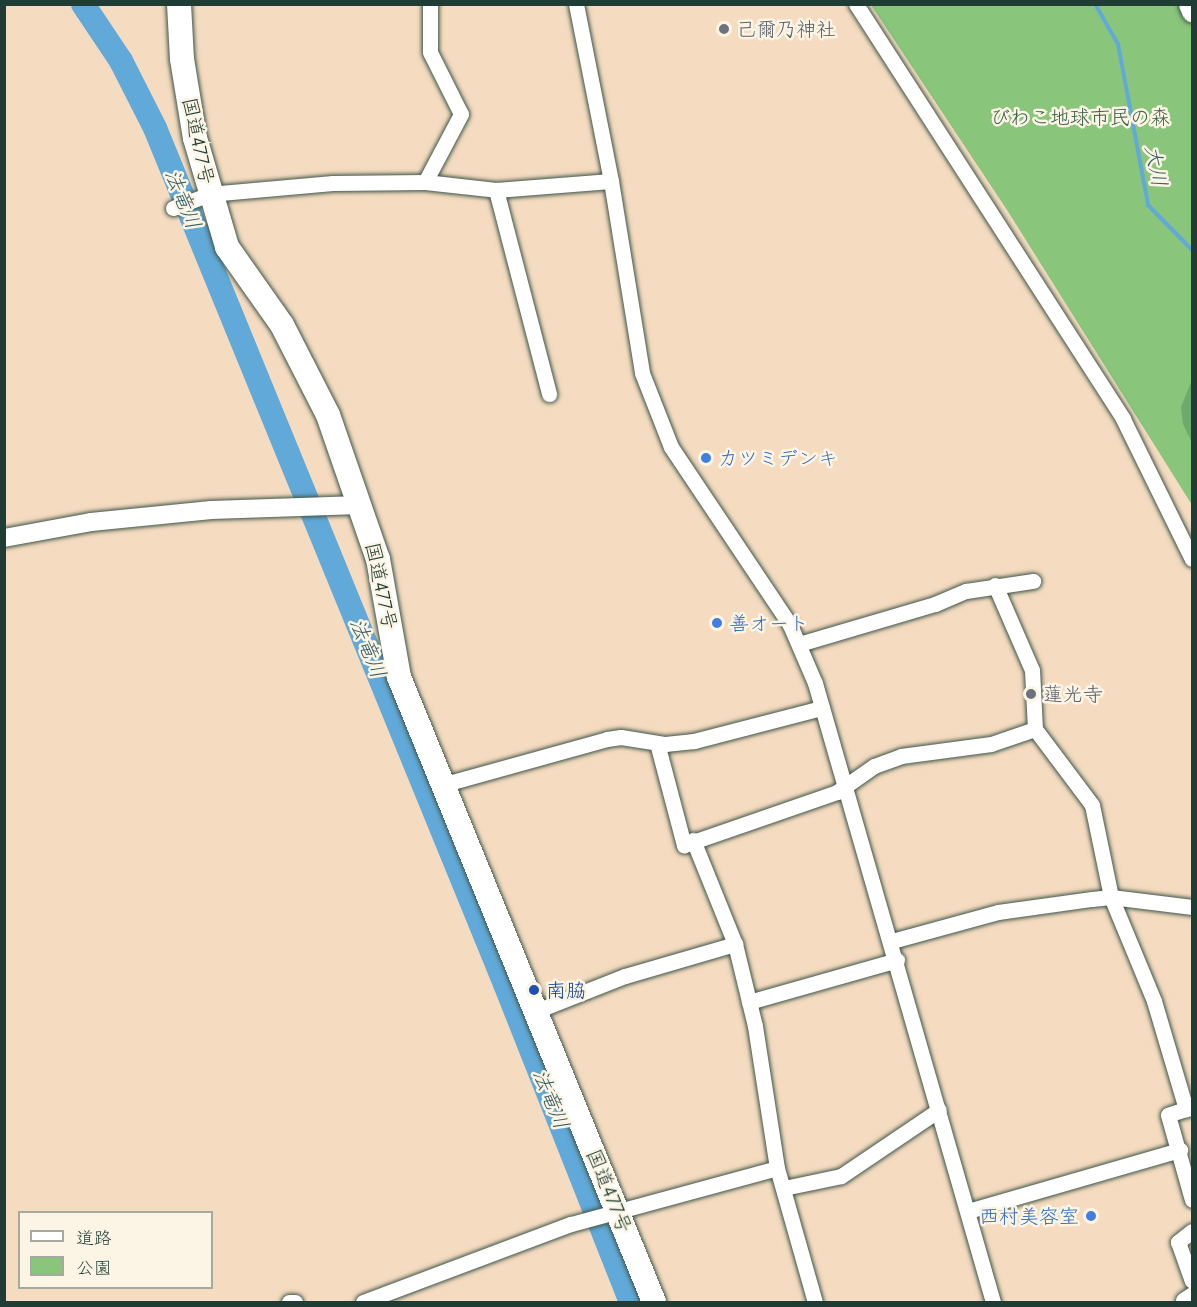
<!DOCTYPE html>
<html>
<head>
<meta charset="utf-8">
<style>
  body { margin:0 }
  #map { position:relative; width:1197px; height:1307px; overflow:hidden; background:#f5dcc0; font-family:"Comic Neue","Klee One",sans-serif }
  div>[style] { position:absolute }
  .green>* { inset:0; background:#89c57b }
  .forest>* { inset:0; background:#6eaa6b }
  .stream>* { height:4px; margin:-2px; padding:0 2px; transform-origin:2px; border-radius:2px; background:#61a9d8 }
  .river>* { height:24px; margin:-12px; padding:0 12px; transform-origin:12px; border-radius:12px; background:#61a9d8 }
  .roads { filter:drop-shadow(0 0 2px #3f5549) drop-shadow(0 0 2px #3f5549) }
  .minor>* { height:15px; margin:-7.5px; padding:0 7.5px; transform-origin:7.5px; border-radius:7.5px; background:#fff }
  .tertiary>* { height:18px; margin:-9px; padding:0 9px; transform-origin:9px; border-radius:9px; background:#fff }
  .secondary>* { height:21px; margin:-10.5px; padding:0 10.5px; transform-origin:10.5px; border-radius:10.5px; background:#fff }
  .trunk>* { height:24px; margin:-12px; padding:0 12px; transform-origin:12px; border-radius:12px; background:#fff }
  .dots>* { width:16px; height:16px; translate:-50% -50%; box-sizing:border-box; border:3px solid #fcf5e5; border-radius:50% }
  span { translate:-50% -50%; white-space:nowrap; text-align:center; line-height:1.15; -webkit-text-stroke:5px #fcf5e5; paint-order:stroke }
  .worship-label { font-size:20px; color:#5b616d }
  .left { translate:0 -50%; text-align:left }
  .park-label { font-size:20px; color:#3a5f46 }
  .street-label { font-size:20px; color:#1f3d34 }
  .shop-label { font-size:20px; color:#366cbe }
  .right { translate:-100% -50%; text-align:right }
  .transit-label { font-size:20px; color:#164399 }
  .water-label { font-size:21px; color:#335d65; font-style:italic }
  .frame { position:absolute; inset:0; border:6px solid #1f3d34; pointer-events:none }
  .legend { position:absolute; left:18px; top:1211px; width:195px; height:78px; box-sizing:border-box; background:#fcf5e5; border:2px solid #a4ab9e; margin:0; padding:8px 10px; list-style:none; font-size:18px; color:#1f3d34 }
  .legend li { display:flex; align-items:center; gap:12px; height:30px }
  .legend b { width:30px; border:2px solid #a4ab9e }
</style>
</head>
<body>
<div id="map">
  <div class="green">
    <div style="clip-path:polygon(871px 5px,1181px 5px,1192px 21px,1192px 505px,1007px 210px)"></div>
  </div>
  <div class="forest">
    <div style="clip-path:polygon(1192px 380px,1192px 443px,1183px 424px,1181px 407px)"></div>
  </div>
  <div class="stream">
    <div style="left:1095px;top:4px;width:46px;rotate:60.1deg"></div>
    <div style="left:1118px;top:44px;width:164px;rotate:79.4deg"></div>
    <div style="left:1148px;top:205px;width:63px;rotate:45.6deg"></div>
  </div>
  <div class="river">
    <div style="left:83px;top:4px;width:69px;rotate:56.3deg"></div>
    <div style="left:121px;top:61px;width:75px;rotate:63.1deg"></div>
    <div style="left:155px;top:128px;width:925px;rotate:67.76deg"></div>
    <div style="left:505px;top:984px;width:342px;rotate:68.4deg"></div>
  </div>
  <div class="roads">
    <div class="minor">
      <div style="left:576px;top:4px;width:180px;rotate:78.8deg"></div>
      <div style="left:611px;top:181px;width:194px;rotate:80.8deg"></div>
      <div style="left:642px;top:373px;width:79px;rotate:68.6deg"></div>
      <div style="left:671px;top:447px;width:214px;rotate:56.2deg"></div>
      <div style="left:790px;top:625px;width:63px;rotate:66.7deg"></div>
      <div style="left:815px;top:683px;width:644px;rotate:73.96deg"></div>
      <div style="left:856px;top:4px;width:493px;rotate:57.2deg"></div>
      <div style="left:1123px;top:419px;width:156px;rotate:63.8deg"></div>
      <div style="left:425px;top:182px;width:77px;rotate:-62.1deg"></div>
      <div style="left:461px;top:114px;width:69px;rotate:-116.6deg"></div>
      <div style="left:430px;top:52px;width:48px;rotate:-90deg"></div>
      <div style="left:496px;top:190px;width:211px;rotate:75.4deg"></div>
      <div style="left:173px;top:208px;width:39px;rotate:-21deg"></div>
      <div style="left:209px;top:194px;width:124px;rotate:-5.1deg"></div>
      <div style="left:333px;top:183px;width:92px;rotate:-0.6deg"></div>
      <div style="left:425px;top:182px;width:71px;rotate:6.4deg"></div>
      <div style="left:496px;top:190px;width:115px;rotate:-4.5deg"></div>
      <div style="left:995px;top:585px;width:93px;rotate:66.5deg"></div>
      <div style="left:1032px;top:670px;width:59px;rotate:87.1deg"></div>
      <div style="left:1035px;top:729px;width:95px;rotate:53.1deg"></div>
      <div style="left:1092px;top:805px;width:94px;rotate:78.3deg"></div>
      <div style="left:1111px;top:897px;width:113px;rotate:67.5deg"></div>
      <div style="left:1154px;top:1001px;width:113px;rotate:73.5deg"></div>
      <div style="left:799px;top:644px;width:142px;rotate:-16.4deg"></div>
      <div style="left:935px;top:604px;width:34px;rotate:-23deg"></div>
      <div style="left:966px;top:591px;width:68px;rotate:-8.5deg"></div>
      <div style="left:657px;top:743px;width:106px;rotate:75.2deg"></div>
      <div style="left:684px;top:845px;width:162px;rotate:-19.1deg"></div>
      <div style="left:837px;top:792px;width:45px;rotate:-35.1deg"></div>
      <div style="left:874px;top:766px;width:29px;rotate:-20deg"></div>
      <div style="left:901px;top:756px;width:91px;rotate:-7.6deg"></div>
      <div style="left:991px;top:744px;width:46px;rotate:-18.8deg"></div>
      <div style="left:445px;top:784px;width:168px;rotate:-15.5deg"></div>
      <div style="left:607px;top:739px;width:14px;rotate:-8deg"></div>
      <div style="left:621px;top:737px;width:45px;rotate:9deg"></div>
      <div style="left:665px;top:744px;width:29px;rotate:-6deg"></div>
      <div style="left:694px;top:741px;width:132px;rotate:-14.5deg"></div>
      <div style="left:693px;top:840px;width:112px;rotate:68deg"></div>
      <div style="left:892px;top:941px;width:110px;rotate:-15.3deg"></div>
      <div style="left:998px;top:912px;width:95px;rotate:-7.9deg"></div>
      <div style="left:1092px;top:899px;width:19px;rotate:-6deg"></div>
      <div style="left:1111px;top:897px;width:82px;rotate:7deg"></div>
      <div style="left:749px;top:1002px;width:154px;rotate:-15.8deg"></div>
      <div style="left:536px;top:1011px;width:96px;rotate:-21.5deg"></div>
      <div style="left:625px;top:976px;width:115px;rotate:-16.2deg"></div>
      <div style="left:735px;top:944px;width:84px;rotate:76.3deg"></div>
      <div style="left:755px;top:1026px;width:144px;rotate:81.2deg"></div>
      <div style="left:777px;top:1168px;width:139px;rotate:74.2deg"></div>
      <div style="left:1192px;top:1107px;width:25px;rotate:162deg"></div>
      <div style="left:1168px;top:1115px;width:88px;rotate:74.2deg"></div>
      <div style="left:784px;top:1188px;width:58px;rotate:-11.9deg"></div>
      <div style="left:841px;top:1176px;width:118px;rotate:-34deg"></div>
      <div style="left:968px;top:1211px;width:221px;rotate:-16.1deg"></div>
      <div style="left:1192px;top:1231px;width:18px;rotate:142deg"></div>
      <div style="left:1178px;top:1242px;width:41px;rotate:70.3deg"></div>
      <div style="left:1183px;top:1300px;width:11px;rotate:-34deg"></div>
      <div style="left:289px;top:1302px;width:6px"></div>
      <div style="left:363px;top:1302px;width:222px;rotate:-20.6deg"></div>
      <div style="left:571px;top:1224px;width:213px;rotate:-15.2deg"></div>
    </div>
    <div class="tertiary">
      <div style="left:4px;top:538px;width:88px;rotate:-10.4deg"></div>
      <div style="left:91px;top:522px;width:121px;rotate:-5.7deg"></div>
      <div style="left:211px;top:510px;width:149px;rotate:-1.9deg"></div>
    </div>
    <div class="secondary">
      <div style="left:1189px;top:4px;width:8px;rotate:67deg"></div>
    </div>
    <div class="trunk">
      <div style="left:179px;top:4px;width:55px;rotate:86.9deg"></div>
      <div style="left:182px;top:59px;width:80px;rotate:80.7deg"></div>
      <div style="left:195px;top:138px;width:114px;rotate:73.6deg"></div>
      <div style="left:227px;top:247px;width:95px;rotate:54.8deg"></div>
      <div style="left:282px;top:325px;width:101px;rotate:62.9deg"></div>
      <div style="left:328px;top:415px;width:152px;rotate:70.9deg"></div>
      <div style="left:378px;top:559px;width:120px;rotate:79.9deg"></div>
      <div style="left:399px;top:677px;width:675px;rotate:67.8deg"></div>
    </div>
  </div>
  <div class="dots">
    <div style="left:724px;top:29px;background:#6b7280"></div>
    <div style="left:706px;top:458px;background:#3f7fe0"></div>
    <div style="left:717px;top:623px;background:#3f7fe0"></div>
    <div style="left:1031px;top:694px;background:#6b7280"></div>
    <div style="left:534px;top:990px;background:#1a4fb4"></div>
    <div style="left:1091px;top:1216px;background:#3f7fe0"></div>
  </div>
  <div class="worship-label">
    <span class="left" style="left:736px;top:29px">己爾乃神社</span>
    <span class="left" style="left:1043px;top:694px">蓮光寺</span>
  </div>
  <div class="park-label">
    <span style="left:1080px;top:117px">びわこ地球市民の森</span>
  </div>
  <div class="street-label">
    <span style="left:198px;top:141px;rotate:78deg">国道477号</span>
    <span style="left:381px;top:586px;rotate:78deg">国道477号</span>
    <span style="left:609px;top:1191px;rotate:68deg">国道477号</span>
  </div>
  <div class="shop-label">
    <span class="left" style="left:718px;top:458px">カツミデンキ</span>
    <span class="left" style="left:729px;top:623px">善オート</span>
    <span class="right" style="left:1079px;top:1216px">西村美容室</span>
  </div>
  <div class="transit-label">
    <span class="left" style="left:546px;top:990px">南脇</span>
  </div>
  <div class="water-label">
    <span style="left:1156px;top:166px;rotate:79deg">大川</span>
    <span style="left:183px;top:199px;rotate:68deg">法竜川</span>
    <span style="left:368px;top:648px;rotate:68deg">法竜川</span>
    <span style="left:551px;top:1099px;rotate:68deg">法竜川</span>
  </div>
  <div class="frame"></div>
  <ul class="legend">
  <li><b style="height:8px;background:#fff"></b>道路</li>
  <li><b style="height:16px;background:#89c57b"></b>公園</li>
  </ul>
</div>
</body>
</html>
